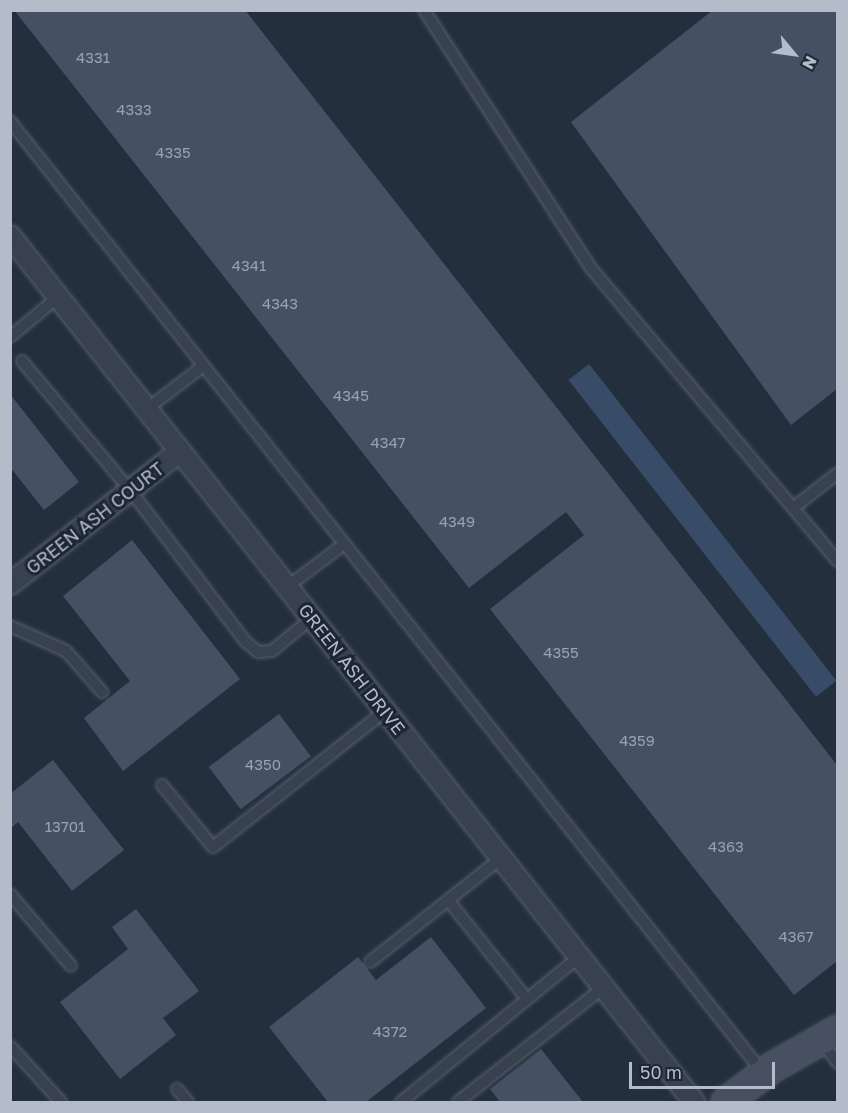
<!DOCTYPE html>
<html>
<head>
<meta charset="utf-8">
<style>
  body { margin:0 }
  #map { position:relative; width:848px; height:1113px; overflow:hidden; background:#242f3e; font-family:"Golos Text",sans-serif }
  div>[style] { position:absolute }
  .water>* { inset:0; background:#394c67; transform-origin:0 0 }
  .building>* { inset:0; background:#455162; transform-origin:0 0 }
  .roads { filter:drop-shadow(0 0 2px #565f6c) drop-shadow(0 0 2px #565f6c) }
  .lane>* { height:10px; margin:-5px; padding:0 5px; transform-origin:5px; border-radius:5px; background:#38414e }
  .street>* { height:20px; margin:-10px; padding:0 10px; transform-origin:10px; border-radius:10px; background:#38414e }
  .secondary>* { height:28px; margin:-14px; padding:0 14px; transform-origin:14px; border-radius:14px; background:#465061 }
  span { translate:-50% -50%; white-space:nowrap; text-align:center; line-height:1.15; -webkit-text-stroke:6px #1d2633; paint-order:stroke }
  .number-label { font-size:15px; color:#98a1af }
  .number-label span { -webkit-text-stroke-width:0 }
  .street-label { font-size:18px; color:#b4bcc9 }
  .frame { position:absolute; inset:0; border:12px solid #b4bcc9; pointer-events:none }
  .north { position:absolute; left:764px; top:24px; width:60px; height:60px; -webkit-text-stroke:4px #1d2633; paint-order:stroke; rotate:119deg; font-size:16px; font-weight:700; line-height:24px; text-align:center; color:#b4bcc9 }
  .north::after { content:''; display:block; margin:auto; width:21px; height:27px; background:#b4bcc9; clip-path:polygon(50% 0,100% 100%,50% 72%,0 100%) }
  .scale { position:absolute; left:629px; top:1062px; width:146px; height:27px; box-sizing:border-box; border:3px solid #b4bcc9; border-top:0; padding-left:8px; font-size:18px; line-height:21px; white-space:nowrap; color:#b4bcc9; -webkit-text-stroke:4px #1d2633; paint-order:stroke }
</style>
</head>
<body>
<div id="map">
  <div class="water">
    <div style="left:589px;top:364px;width:402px;height:26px;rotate:52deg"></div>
  </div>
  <div class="building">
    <div style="clip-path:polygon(14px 10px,245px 10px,837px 765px,837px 961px,794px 995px,490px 609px,584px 535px,566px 512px,469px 588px)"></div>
    <div style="clip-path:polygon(713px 10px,837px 10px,837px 389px,791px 425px,571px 122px)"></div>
    <div style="clip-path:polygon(10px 394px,79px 482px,44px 510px,10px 467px)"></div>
    <div style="clip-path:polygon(132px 540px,240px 679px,123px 771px,84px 718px,130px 681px,63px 596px)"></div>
    <div style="left:279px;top:714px;width:53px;height:88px;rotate:53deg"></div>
    <div style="clip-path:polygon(53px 760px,124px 850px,72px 891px,18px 822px,10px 829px,10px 794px)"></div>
    <div style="clip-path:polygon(136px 909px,199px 991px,163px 1018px,176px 1035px,120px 1079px,60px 1002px,128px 949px,112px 927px)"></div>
    <div style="clip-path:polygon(431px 937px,486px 1008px,366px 1102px,328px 1102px,269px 1027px,358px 957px,376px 980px)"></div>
    <div style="clip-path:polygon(541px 1049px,583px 1102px,500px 1102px,490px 1089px)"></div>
  </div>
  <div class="roads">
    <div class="lane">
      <div style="left:424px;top:10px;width:306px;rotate:57.1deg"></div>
      <div style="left:590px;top:267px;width:385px;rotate:49.9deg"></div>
      <div style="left:10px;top:121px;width:1215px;rotate:51.65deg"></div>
      <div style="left:10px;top:337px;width:62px;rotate:-39.8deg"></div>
      <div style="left:22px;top:361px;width:168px;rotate:50.1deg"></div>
      <div style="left:130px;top:490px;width:191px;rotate:52.7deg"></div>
      <div style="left:246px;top:642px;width:16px;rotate:40deg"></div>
      <div style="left:258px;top:652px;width:14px;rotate:-4deg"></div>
      <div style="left:272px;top:651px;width:52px;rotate:-39.5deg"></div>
      <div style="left:147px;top:409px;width:71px;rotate:-37.5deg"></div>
      <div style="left:793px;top:508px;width:57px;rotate:-37.9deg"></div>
      <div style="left:287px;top:587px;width:71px;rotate:-37deg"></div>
      <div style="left:10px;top:626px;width:61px;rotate:24.1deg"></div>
      <div style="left:66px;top:651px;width:55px;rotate:48.7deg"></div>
      <div style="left:162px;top:785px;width:80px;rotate:50.6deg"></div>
      <div style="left:213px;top:847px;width:219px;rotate:-38.3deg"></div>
      <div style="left:10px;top:894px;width:94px;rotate:49.7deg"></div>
      <div style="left:448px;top:900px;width:127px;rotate:51.4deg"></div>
      <div style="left:370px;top:962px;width:167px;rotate:-38.4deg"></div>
      <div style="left:821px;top:1040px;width:29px;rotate:54deg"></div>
      <div style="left:10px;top:1046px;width:76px;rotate:47.7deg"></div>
      <div style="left:177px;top:1089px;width:17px;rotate:50deg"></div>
      <div style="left:401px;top:1102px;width:230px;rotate:-39.2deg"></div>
      <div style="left:458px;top:1102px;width:184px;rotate:-38.2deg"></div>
    </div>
    <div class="street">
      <div style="left:10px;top:236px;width:1104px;rotate:51.7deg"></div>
      <div style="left:10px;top:584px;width:216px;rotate:-38deg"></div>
    </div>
    <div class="secondary">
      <div style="left:726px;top:1102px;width:59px;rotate:-36.7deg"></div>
      <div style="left:773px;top:1067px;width:75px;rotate:-29.6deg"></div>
    </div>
  </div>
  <div class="number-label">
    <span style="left:93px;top:58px">4331</span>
    <span style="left:134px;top:110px">4333</span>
    <span style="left:173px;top:153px">4335</span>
    <span style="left:249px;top:266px">4341</span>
    <span style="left:280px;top:304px">4343</span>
    <span style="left:351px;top:396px">4345</span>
    <span style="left:388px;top:443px">4347</span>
    <span style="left:457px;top:522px">4349</span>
    <span style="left:561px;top:653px">4355</span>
    <span style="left:637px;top:741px">4359</span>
    <span style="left:263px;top:765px">4350</span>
    <span style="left:65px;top:827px">13701</span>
    <span style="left:726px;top:847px">4363</span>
    <span style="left:796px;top:937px">4367</span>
    <span style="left:390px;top:1032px">4372</span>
  </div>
  <div class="street-label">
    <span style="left:95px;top:518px;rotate:-38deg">GREEN ASH COURT</span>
    <span style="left:352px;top:669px;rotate:52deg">GREEN ASH DRIVE</span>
  </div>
  <div class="frame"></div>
  <div class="north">N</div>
  <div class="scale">50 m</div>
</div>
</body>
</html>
